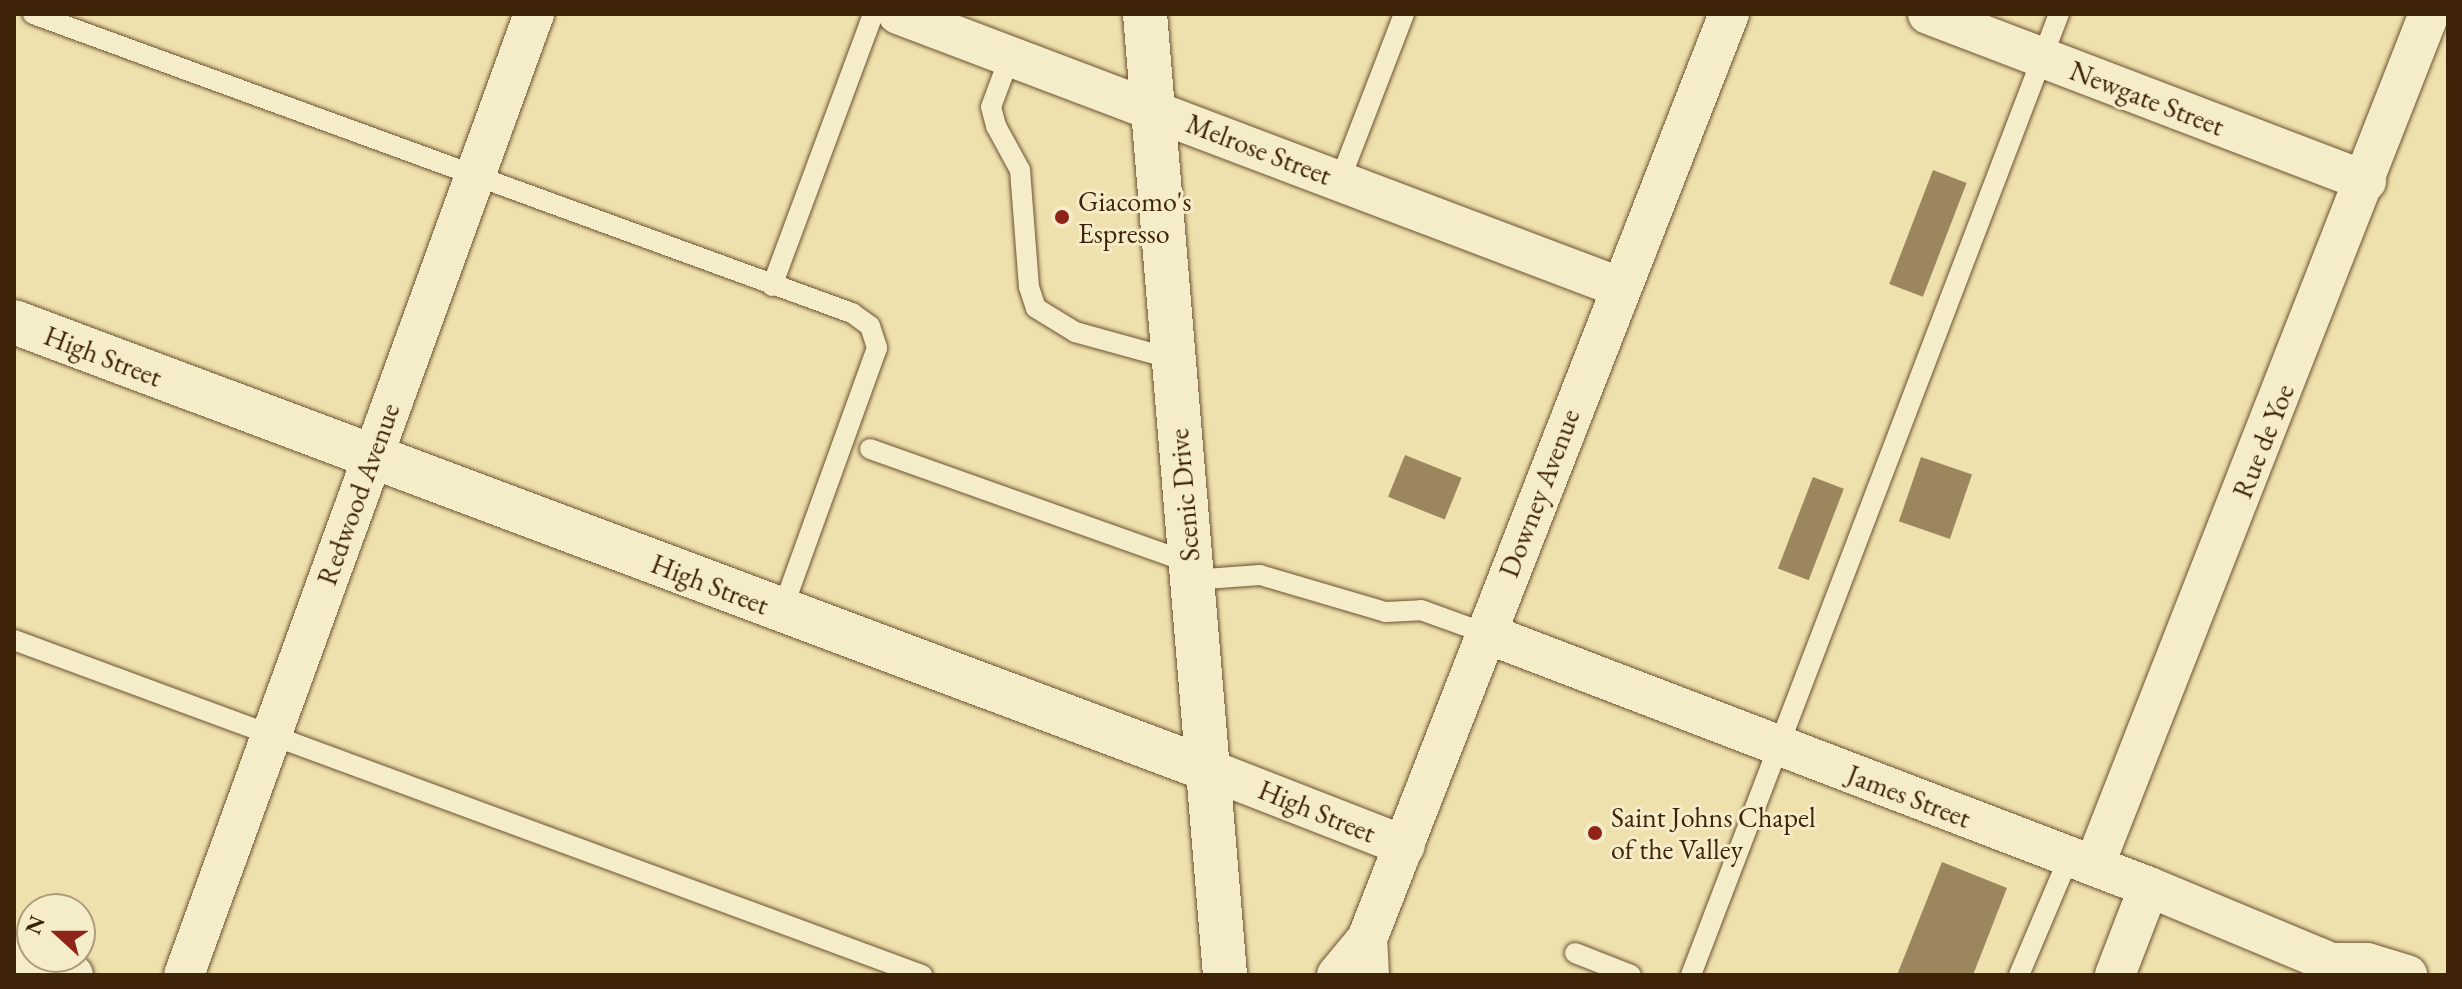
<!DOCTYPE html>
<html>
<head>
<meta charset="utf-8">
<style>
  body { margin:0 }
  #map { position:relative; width:2462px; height:989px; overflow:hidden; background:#efe1ad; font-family:"EB Garamond",serif }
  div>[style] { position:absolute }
  .building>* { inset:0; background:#9b865e; transform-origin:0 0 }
  .roads { filter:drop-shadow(0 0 2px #6b5232) drop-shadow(0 0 2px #6b5232) }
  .lane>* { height:20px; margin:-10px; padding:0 10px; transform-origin:10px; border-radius:10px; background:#f5ecca }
  .street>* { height:40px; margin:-20px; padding:0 20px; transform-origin:20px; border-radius:20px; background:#f5ecca }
  .secondary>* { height:44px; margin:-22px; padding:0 22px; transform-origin:22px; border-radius:22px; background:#f5ecca }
  .dots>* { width:22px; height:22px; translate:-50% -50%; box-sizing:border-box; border:4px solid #f5ecca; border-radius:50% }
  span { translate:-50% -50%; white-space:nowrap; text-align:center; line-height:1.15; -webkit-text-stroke:6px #f5ecca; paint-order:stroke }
  .street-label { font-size:28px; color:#3f2309 }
  .poi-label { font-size:28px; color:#3f2309 }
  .left { translate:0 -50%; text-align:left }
  .frame { position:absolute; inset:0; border:16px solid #3f2309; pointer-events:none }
  .north { position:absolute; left:16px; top:893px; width:80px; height:80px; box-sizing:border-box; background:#f5ecca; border:2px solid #ac9c7d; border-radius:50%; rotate:291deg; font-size:22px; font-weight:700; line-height:32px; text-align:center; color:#3f2309 }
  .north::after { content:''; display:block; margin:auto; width:28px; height:36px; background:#8f2418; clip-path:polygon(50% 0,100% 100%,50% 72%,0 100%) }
</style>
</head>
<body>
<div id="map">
  <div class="building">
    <div style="left:1933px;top:170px;width:36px;height:122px;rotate:21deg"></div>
    <div style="left:1405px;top:455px;width:61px;height:45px;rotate:22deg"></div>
    <div style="left:1921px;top:457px;width:54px;height:68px;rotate:19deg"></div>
    <div style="left:1813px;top:477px;width:33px;height:98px;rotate:21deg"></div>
    <div style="clip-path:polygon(1942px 862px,2007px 888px,1973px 975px,1897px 975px)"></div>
  </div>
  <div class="roads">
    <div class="lane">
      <div style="left:33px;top:14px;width:872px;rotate:20.06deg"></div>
      <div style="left:852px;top:313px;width:22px;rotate:36deg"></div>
      <div style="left:870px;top:326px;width:23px;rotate:72deg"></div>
      <div style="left:877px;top:348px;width:280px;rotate:109.9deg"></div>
      <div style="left:1010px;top:56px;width:54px;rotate:110.4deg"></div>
      <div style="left:991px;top:107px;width:20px;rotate:75deg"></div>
      <div style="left:996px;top:126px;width:50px;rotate:61.4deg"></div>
      <div style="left:1020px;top:170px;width:117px;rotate:85.6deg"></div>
      <div style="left:1029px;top:287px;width:22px;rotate:72deg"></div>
      <div style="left:1036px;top:308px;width:46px;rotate:31.6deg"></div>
      <div style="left:1075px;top:332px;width:102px;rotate:15.4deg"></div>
      <div style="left:1340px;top:180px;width:178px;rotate:-68.9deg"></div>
      <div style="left:772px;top:286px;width:290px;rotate:-69.6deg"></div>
      <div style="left:870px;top:449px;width:340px;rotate:19.6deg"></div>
      <div style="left:1192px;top:580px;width:68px;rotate:-4.2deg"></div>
      <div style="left:1260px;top:575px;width:131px;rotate:16.4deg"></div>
      <div style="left:1386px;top:612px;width:35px;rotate:-3deg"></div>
      <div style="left:1421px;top:610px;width:68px;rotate:19.8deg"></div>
      <div style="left:14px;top:640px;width:968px;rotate:20.25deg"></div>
      <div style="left:1575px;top:953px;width:60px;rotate:21.4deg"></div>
      <div style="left:1691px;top:975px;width:1029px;rotate:-69.05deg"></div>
      <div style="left:2019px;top:975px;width:128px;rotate:-67deg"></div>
    </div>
    <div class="street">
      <div style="left:898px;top:14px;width:771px;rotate:20.74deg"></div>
      <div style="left:1928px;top:14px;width:469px;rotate:20.9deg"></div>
      <div style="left:1485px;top:633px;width:711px;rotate:20.93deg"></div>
      <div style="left:2149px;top:887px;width:198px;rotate:22.6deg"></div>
      <div style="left:2332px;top:963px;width:19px;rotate:39deg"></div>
      <div style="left:1210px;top:770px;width:209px;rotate:21.3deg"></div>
      <div style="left:2094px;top:866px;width:915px;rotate:-68.54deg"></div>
      <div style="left:14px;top:953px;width:63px;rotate:20.4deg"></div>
      <div style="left:2332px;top:963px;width:35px"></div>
      <div style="left:2367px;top:963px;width:42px;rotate:16.7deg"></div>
      <div style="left:184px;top:975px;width:1023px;rotate:-69.99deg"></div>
      <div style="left:1337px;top:975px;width:47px;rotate:-50.2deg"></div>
      <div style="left:1369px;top:975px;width:36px;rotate:-93deg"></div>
      <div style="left:1367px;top:939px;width:993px;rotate:-68.63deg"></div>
      <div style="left:2115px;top:975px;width:94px;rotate:-68.9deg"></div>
    </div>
    <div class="secondary">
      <div style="left:1145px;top:14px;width:964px;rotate:85.24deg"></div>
      <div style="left:14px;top:322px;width:1277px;rotate:20.54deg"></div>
    </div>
  </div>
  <div class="dots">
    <div style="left:1062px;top:217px;background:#8f2418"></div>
    <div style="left:1595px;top:833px;background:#8f2418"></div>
  </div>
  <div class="street-label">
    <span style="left:2147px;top:98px;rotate:21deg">Newgate Street</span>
    <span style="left:1259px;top:149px;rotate:21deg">Melrose Street</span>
    <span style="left:103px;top:356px;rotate:21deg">High Street</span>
    <span style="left:2263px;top:441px;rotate:-68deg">Rue de Yoe</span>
    <span style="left:1539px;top:493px;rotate:-69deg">Downey Avenue</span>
    <span style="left:358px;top:494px;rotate:-70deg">Redwood Avenue</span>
    <span style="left:1184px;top:495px;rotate:-95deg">Scenic Drive</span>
    <span style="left:710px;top:584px;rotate:21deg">High Street</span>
    <span style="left:1909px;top:796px;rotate:21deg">James Street</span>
    <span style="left:1317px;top:811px;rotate:22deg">High Street</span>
  </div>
  <div class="poi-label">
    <span class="left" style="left:1078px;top:217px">Giacomo's<br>Espresso</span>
    <span class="left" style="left:1611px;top:833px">Saint Johns Chapel<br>of the Valley</span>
  </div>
  <div class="frame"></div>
  <div class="north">N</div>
</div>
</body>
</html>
